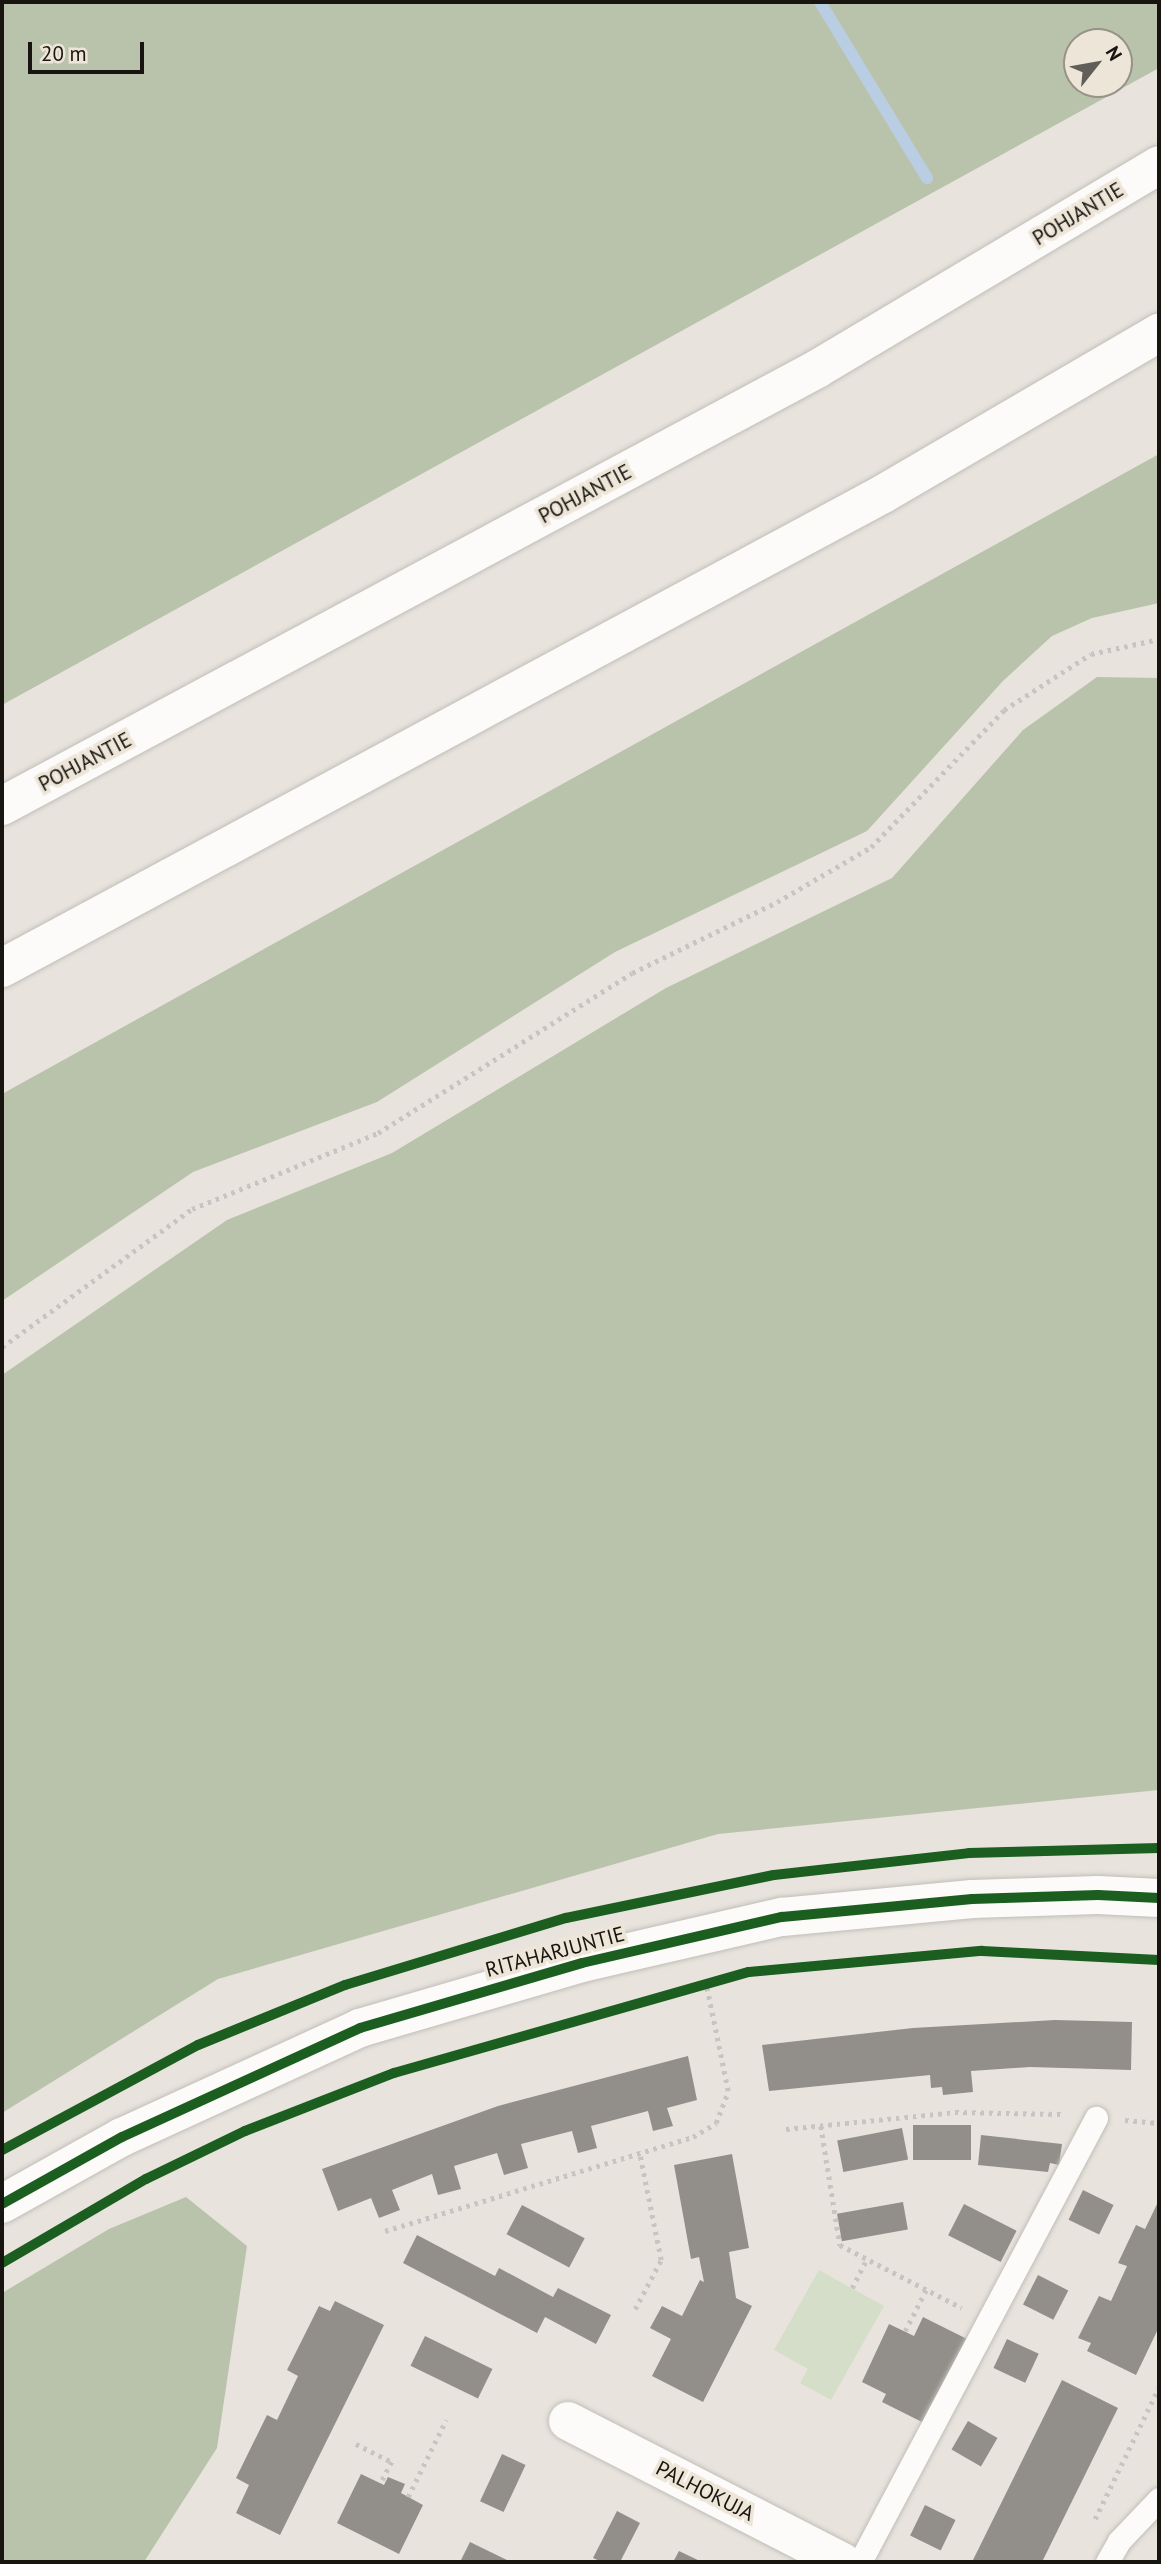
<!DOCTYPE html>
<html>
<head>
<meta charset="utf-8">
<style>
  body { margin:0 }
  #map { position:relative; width:1161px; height:2564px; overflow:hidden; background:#e8e4dd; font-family:"PT Sans",sans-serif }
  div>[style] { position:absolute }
  .green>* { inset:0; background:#d5dec8 }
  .forest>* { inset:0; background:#b9c3ab }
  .stream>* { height:12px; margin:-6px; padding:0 6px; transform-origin:6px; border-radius:6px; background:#b9cde3 }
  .building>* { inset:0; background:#928f8a; transform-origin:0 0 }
  .path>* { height:4.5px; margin-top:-2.25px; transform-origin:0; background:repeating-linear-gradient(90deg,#c6c5c3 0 3.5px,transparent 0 8.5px) }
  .roads { filter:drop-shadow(0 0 2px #c0beb8) drop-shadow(0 0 2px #c0beb8) }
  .lane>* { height:23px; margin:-11.5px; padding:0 11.5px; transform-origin:11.5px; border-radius:11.5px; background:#fcfbfa }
  .street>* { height:38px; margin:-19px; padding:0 19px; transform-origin:19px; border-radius:19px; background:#fcfbfa }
  .secondary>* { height:38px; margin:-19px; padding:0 19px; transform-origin:19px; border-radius:19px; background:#fcfbfa }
  .highway>* { height:38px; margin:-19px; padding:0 19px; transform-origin:19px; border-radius:19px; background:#fcfbfa }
  .cycleway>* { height:10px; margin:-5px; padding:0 5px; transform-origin:5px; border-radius:5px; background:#1b5e20 }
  span { translate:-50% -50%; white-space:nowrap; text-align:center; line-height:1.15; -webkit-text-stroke:7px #ede5d8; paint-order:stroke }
  .street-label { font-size:21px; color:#181510 }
  .frame { position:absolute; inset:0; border:4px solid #181510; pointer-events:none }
  .north { position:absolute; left:1063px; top:28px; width:70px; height:70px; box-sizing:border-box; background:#ede5d8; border:2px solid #989288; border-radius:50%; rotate:59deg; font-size:19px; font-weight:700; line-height:28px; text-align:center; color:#181510 }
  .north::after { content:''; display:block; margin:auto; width:24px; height:32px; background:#615d58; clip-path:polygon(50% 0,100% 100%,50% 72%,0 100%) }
  .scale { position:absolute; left:28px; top:42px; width:116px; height:32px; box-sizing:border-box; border:4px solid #181510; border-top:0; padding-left:9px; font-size:21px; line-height:24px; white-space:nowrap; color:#181510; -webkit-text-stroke:5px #ede5d8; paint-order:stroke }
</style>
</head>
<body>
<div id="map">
  <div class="green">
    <div style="clip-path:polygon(819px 2270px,884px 2306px,831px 2400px,800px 2383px,808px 2369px,774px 2350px)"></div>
  </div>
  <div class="forest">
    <div style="clip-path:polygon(evenodd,2px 2px,1159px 2px,1159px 68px,2px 705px,2px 2px,1077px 42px,1119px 42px,1119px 84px,1077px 84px,1077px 42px)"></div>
    <div style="clip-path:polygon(1159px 454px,1159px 603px,1092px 618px,1052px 636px,1003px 681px,867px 831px,615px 952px,377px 1102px,193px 1172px,2px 1301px,2px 1094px)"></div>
    <div style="clip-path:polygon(1097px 677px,1159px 678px,1159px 1790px,718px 1834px,218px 1979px,2px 2113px,2px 1375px,227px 1220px,392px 1153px,666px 988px,892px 878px,1023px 730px)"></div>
    <div style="clip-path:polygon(186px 2197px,247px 2246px,217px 2448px,144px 2562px,2px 2562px,2px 2293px,109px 2229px)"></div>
  </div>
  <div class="stream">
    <div style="left:820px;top:2px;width:206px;rotate:58.7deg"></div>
  </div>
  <div class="building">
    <div style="clip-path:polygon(1055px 2020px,1132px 2022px,1131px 2070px,1030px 2067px,971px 2071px,973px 2092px,943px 2095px,942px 2087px,931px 2088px,930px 2075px,769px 2091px,762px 2045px,913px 2028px)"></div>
    <div style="clip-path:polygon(688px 2056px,697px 2100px,667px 2108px,673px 2126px,653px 2131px,648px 2111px,591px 2126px,597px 2148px,578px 2153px,572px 2131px,521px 2144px,528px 2168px,504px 2175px,497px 2153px,454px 2166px,461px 2189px,438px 2195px,432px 2174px,392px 2190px,400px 2210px,379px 2218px,371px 2198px,338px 2211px,322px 2169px,498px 2106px)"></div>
    <div style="left:913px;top:2125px;width:58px;height:35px"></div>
    <div style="left:902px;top:2128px;width:32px;height:66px;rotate:79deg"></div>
    <div style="clip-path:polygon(981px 2135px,1062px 2144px,1059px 2165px,1050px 2163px,1048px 2172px,978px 2165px)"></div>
    <div style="clip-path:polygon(732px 2154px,749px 2248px,729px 2252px,736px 2298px,752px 2306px,703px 2402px,652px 2376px,671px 2339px,650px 2328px,662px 2306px,682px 2316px,700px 2280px,704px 2282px,699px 2257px,691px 2259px,674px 2165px)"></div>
    <div style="left:1083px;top:2190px;width:34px;height:33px;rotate:26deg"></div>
    <div style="clip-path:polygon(1159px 2200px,1159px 2327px,1136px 2375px,1087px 2351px,1091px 2343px,1078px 2338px,1099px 2296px,1111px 2301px,1127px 2266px,1118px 2263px,1136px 2225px,1145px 2229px)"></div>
    <div style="left:903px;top:2202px;width:28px;height:67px;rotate:80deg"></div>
    <div style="left:964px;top:2204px;width:59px;height:35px;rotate:27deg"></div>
    <div style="left:522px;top:2205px;width:71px;height:33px;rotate:28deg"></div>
    <div style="clip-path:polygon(417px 2235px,495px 2276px,499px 2268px,553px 2297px,558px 2288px,611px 2315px,596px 2344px,545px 2317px,537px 2333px,403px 2263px)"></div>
    <div style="left:1038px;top:2275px;width:34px;height:33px;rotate:27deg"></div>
    <div style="clip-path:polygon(335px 2301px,384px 2325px,280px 2535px,236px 2513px,249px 2485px,236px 2478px,267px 2415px,277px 2420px,298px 2376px,287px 2370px,319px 2306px,330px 2311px)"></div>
    <div style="clip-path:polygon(923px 2317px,967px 2339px,926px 2424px,882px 2402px,886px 2394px,862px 2382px,889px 2324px,914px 2336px)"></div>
    <div style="left:425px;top:2336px;width:75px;height:33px;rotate:26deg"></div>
    <div style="left:1007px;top:2339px;width:35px;height:32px;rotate:25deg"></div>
    <div style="clip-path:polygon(1062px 2380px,1118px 2408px,1042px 2562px,972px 2562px)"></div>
    <div style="left:968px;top:2421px;width:34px;height:33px;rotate:30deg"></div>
    <div style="left:502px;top:2454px;width:26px;height:52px;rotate:25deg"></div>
    <div style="clip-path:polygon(361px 2474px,384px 2485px,388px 2477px,405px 2484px,401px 2493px,423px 2505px,399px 2554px,337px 2523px)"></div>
    <div style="left:925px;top:2505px;width:34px;height:34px;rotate:26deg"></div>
    <div style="clip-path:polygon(617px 2511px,640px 2523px,620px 2562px,602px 2562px,593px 2558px)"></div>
    <div style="clip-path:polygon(470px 2542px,511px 2562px,460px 2562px)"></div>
    <div style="clip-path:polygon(679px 2551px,702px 2562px,673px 2562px)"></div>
  </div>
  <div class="path">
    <div style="left:2px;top:1347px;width:235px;rotate:-36deg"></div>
    <div style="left:192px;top:1209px;width:201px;rotate:-22.2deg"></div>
    <div style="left:378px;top:1133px;width:300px;rotate:-32.2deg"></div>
    <div style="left:632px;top:973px;width:161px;rotate:-26.1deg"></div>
    <div style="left:777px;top:902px;width:109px;rotate:-30.3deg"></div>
    <div style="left:871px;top:847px;width:191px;rotate:-45.8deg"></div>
    <div style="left:1004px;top:710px;width:103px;rotate:-32.8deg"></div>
    <div style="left:1091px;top:654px;width:70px;rotate:-12.4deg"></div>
    <div style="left:1125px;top:2120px;width:34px;rotate:5deg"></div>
    <div style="left:821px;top:2126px;width:121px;rotate:80.9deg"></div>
    <div style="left:840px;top:2245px;width:137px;rotate:27.3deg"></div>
    <div style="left:786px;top:2129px;width:170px;rotate:-5.7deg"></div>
    <div style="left:955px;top:2112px;width:109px;rotate:1.1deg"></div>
    <div style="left:385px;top:2231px;width:322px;rotate:-17deg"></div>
    <div style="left:693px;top:2137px;width:27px;rotate:-31deg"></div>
    <div style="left:716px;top:2123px;width:34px;rotate:-69deg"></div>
    <div style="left:728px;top:2091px;width:109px;rotate:-101.6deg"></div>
    <div style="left:852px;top:2288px;width:33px;rotate:-63deg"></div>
    <div style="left:635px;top:2309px;width:55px;rotate:-62deg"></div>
    <div style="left:661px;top:2260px;width:111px;rotate:-101.4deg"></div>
    <div style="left:905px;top:2331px;width:46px;rotate:-62.9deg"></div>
    <div style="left:356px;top:2444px;width:40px;rotate:26.6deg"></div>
    <div style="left:392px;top:2462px;width:24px;rotate:118deg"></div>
    <div style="left:408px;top:2497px;width:86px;rotate:-63.7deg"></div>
    <div style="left:1095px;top:2519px;width:147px;rotate:-64.1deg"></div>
  </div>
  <div class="roads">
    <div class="lane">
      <div style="left:860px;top:2562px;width:503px;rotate:-62.01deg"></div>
      <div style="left:1107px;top:2562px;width:24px;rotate:-60deg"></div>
      <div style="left:1119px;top:2541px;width:58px;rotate:-46.4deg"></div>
    </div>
    <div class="street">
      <div style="left:568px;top:2421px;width:308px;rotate:27.2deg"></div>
    </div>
    <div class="secondary">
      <div style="left:2px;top:2204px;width:137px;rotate:-29.2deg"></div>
      <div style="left:122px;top:2137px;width:262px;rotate:-24.6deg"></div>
      <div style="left:360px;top:2028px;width:231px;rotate:-16.3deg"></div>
      <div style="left:582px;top:1963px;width:205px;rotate:-13deg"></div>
      <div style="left:782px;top:1917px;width:191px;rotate:-5.4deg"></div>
      <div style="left:972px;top:1899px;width:126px;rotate:-1.8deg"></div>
      <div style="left:1098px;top:1895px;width:61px;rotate:2.8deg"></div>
    </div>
    <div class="highway">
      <div style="left:2px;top:806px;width:925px;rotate:-28.2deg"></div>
      <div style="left:817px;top:369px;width:398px;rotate:-30.8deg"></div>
      <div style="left:2px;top:968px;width:1000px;rotate:-28.28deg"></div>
      <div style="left:883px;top:494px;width:320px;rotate:-30.3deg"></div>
    </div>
  </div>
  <div class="cycleway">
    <div style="left:2px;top:2150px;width:222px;rotate:-28.2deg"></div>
    <div style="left:198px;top:2045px;width:159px;rotate:-22.2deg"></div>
    <div style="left:345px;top:1985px;width:231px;rotate:-16.9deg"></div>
    <div style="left:566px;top:1918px;width:212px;rotate:-11.7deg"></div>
    <div style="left:774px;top:1875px;width:196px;rotate:-6.4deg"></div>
    <div style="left:969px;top:1853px;width:190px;rotate:-1.5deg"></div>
    <div style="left:2px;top:2204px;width:137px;rotate:-29.2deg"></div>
    <div style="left:122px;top:2137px;width:262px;rotate:-24.6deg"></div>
    <div style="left:360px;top:2028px;width:231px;rotate:-16.3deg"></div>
    <div style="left:582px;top:1963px;width:205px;rotate:-13deg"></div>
    <div style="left:782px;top:1917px;width:191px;rotate:-5.4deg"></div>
    <div style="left:972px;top:1899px;width:126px;rotate:-1.8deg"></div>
    <div style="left:1098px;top:1895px;width:61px;rotate:2.8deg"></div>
    <div style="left:2px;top:2263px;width:167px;rotate:-30.3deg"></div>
    <div style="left:146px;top:2179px;width:110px;rotate:-25.9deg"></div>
    <div style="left:245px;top:2131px;width:160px;rotate:-21.3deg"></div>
    <div style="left:394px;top:2073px;width:369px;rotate:-15.9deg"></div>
    <div style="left:749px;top:1972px;width:234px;rotate:-5.2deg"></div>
    <div style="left:982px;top:1951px;width:177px;rotate:2.9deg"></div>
  </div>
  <div class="street-label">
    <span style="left:1078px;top:214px;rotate:-31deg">POHJANTIE</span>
    <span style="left:585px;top:494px;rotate:-28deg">POHJANTIE</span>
    <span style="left:85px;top:762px;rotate:-28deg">POHJANTIE</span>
    <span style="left:555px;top:1952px;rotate:-15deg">RITAHARJUNTIE</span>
    <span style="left:705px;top:2491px;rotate:27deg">PALHOKUJA</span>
  </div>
  <div class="frame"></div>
  <div class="north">N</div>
  <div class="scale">20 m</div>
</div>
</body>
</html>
